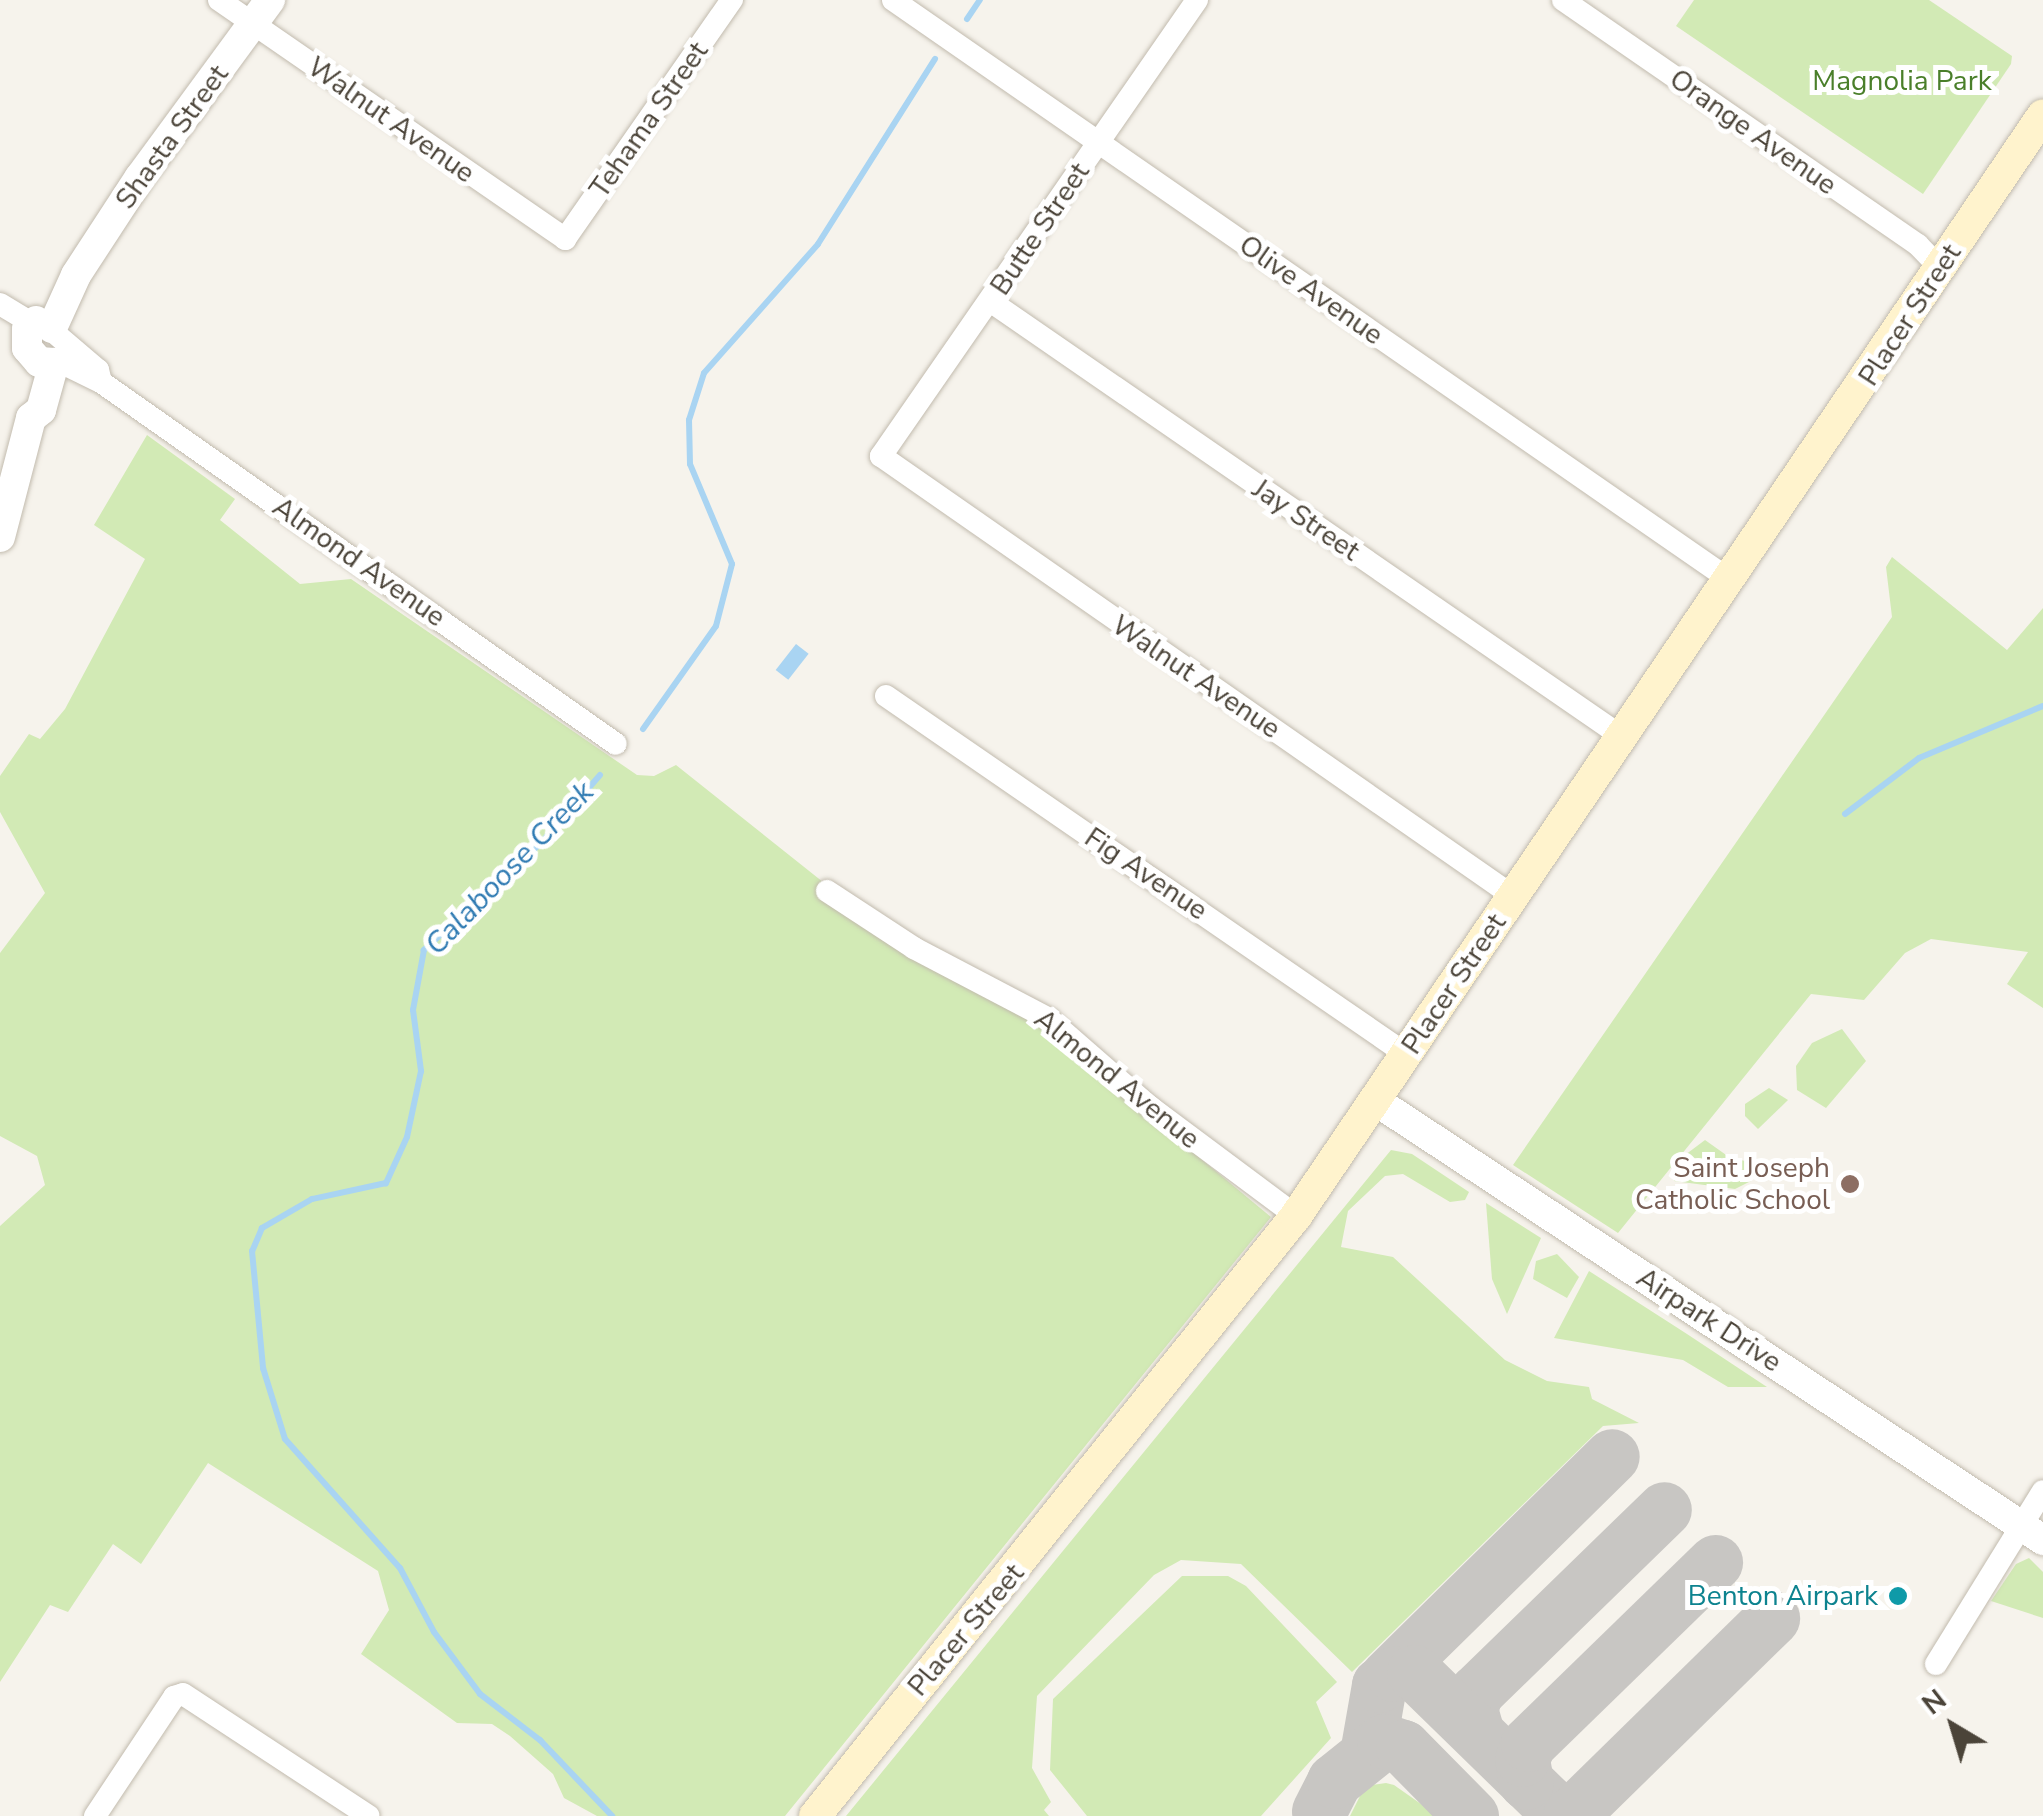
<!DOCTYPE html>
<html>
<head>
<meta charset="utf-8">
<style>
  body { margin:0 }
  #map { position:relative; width:2043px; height:1816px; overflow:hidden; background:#f6f3ec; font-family:"Nunito Sans",sans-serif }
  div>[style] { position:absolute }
  .green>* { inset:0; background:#d2eab5 }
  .water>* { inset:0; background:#a9d4f2; transform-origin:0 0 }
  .stream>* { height:6px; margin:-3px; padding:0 3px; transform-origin:3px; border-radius:3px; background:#a9d4f2 }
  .taxiway>* { height:55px; margin:-27.5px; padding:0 27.5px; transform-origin:27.5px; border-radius:27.5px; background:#c8c6c3 }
  .roads { filter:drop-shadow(0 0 2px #c2bbae) drop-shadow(0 0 2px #c2bbae) }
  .minor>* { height:22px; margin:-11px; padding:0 11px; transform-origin:11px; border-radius:11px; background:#fff }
  .tertiary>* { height:30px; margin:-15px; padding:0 15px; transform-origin:15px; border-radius:15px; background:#fff }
  .secondary>* { height:32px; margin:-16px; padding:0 16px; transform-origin:16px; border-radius:16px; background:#fff3cd }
  .dots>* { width:28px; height:28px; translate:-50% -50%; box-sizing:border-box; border:5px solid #fff; border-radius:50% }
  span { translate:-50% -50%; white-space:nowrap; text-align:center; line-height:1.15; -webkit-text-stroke:10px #fff; paint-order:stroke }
  .park-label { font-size:28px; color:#4a7f2a }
  .street-label { font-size:28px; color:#4b4439 }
  .education-label { font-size:28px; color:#785e54 }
  .right { translate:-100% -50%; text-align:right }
  .culture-label { font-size:28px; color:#0d838f }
  .water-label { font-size:30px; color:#2e7ab2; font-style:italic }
  .north { position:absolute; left:1903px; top:1676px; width:100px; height:100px; -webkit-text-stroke:8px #fff; paint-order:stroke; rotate:322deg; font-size:28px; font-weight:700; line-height:40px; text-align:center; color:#4b4439 }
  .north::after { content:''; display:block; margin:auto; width:35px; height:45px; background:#4b4439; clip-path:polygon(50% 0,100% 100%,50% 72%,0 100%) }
</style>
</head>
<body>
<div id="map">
  <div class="green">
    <div style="clip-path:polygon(1694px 0,1929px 0,2012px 56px,2011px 64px,1923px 194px,1676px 26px)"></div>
    <div style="clip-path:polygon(147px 435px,235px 499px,220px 520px,300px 584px,351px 579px,637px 775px,654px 776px,676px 765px,828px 886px,1018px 1007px,1271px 1217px,785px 1816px,597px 1816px,564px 1798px,553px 1774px,510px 1736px,492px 1724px,457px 1723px,361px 1654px,389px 1610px,378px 1571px,208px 1463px,141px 1564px,113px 1544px,68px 1612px,50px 1605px,0 1682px,0 1226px,45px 1185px,37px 1156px,0 1136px,0 953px,45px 893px,0 812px,0 776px,29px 734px,40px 739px,65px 709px,145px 559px,94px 525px)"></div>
    <div style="clip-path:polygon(1892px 557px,2007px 650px,2043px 608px,2043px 1008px,2007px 984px,2028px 952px,1931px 939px,1905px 953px,1864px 1000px,1811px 994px,1618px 1233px,1513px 1165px,1892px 617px,1886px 567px)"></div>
    <div style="clip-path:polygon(1842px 1029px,1866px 1061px,1826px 1108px,1797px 1090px,1796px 1066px,1812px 1043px)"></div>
    <div style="clip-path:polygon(1769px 1088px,1788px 1100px,1758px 1129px,1745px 1116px,1745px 1104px)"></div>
    <div style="clip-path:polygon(1705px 1140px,1729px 1157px,1753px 1163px,1751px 1181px,1735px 1189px,1674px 1181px,1685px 1155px)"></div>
    <div style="clip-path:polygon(1391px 1150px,1412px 1154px,1469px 1192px,1465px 1200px,1450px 1202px,1403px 1174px,1385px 1176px,1348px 1211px,1341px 1247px,1393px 1257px,1505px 1360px,1547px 1381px,1589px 1387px,1592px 1399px,1639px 1423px,1603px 1426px,1352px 1672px,1241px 1564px,1181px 1560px,1154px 1575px,1037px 1696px,1032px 1768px,1051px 1802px,1044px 1810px,1049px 1816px,846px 1816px)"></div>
    <div style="clip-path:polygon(1486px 1203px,1541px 1238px,1507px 1314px,1492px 1279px)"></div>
    <div style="clip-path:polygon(1557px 1254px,1579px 1277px,1567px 1298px,1533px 1279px,1536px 1261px)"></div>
    <div style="clip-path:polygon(1589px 1271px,1687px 1334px,1767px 1387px,1728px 1387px,1683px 1360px,1554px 1338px)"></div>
    <div style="clip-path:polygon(2029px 1558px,2043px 1572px,2043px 1618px,1991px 1601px,2016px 1564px)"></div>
    <div style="clip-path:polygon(1182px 1576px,1228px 1576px,1246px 1586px,1337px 1682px,1316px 1702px,1331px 1738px,1261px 1816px,1087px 1816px,1050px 1770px,1053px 1699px)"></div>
    <div style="clip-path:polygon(1386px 1783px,1394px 1785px,1438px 1816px,1350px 1816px,1365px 1786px)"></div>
  </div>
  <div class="water">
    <div style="left:796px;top:644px;width:16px;height:33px;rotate:38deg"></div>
  </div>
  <div class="stream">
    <div style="left:967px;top:19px;width:23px;rotate:-56deg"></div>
    <div style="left:643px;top:729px;width:126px;rotate:-54.7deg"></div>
    <div style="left:716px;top:626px;width:64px;rotate:-75.5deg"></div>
    <div style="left:732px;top:564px;width:108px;rotate:-112.8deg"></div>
    <div style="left:690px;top:464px;width:44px;rotate:-91.3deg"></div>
    <div style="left:689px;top:420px;width:49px;rotate:-72.3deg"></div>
    <div style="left:704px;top:373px;width:172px;rotate:-48.5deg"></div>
    <div style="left:818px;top:244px;width:219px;rotate:-57.7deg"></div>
    <div style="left:600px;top:775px;width:90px;rotate:130.9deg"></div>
    <div style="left:541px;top:843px;width:159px;rotate:137.6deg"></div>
    <div style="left:424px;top:950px;width:61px;rotate:100.4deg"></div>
    <div style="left:413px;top:1010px;width:62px;rotate:82.5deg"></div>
    <div style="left:421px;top:1071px;width:67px;rotate:102deg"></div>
    <div style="left:407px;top:1137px;width:51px;rotate:114.5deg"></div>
    <div style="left:386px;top:1183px;width:76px;rotate:167.8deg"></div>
    <div style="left:312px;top:1199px;width:58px;rotate:149.9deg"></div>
    <div style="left:262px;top:1228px;width:25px;rotate:113deg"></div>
    <div style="left:252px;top:1251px;width:118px;rotate:84.6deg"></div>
    <div style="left:263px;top:1368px;width:74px;rotate:72.8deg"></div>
    <div style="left:285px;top:1439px;width:173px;rotate:48.3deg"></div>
    <div style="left:400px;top:1568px;width:72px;rotate:62deg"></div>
    <div style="left:434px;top:1632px;width:77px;rotate:53.4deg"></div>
    <div style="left:480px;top:1694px;width:76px;rotate:37.5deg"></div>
    <div style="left:540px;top:1740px;width:105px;rotate:46.5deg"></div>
    <div style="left:1845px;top:814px;width:93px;rotate:-37.1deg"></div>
    <div style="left:1919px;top:758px;width:134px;rotate:-22.8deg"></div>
  </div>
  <div class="taxiway">
    <div style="left:1387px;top:1677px;width:315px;rotate:-44.5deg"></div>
    <div style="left:1476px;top:1730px;width:22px;rotate:-106deg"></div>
    <div style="left:1470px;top:1709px;width:18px;rotate:-71deg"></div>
    <div style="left:1476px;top:1692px;width:262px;rotate:-44.2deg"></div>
    <div style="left:1368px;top:1748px;width:64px;rotate:-80.1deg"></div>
    <div style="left:1379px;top:1685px;width:18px;rotate:-38deg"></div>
    <div style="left:1393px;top:1674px;width:21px;rotate:-5deg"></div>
    <div style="left:1414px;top:1672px;width:186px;rotate:44.3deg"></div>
    <div style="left:1547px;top:1802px;width:15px;rotate:70deg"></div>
    <div style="left:1526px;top:1782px;width:23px;rotate:-100deg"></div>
    <div style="left:1522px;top:1759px;width:16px;rotate:-68deg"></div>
    <div style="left:1528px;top:1744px;width:261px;rotate:-44.2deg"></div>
    <div style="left:1319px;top:1811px;width:34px;rotate:-63deg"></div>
    <div style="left:1334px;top:1781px;width:64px;rotate:-38.7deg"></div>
    <div style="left:1384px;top:1741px;width:20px;rotate:18deg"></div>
    <div style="left:1403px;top:1747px;width:97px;rotate:45.4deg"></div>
    <div style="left:1570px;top:1816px;width:283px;rotate:-44.4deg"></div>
  </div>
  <div class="roads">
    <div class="minor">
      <div style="left:219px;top:0;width:421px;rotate:34.6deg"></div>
      <div style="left:565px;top:239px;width:292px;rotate:-55.1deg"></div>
      <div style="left:893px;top:0;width:1018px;rotate:34.72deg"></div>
      <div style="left:1197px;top:0;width:555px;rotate:124.72deg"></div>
      <div style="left:881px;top:456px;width:770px;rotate:34.85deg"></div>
      <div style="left:1563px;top:0;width:431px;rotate:34.6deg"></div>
      <div style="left:1918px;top:245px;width:32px;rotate:46deg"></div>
      <div style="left:990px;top:301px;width:770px;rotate:34.58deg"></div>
      <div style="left:0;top:304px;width:37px;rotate:31deg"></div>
      <div style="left:57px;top:335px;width:54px;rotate:40.5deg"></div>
      <div style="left:98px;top:370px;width:12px;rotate:76deg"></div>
      <div style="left:56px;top:360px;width:50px;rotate:26.1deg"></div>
      <div style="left:101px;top:382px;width:629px;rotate:35.1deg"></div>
      <div style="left:886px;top:696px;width:631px;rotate:34.55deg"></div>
      <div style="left:827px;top:891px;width:104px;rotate:33.2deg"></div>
      <div style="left:914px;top:948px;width:153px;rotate:27.7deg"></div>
      <div style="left:1049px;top:1019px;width:134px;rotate:41.1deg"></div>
      <div style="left:1150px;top:1107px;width:182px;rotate:36.7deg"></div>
      <div style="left:1936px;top:1664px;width:203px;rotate:-58.3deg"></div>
      <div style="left:95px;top:1816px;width:143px;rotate:-56.4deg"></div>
      <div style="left:174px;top:1697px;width:9px;rotate:-18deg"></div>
      <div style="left:183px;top:1694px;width:222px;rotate:33.3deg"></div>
    </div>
    <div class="tertiary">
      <div style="left:36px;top:321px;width:12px;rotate:138deg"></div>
      <div style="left:27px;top:329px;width:19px;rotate:90deg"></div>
      <div style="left:27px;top:348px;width:18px;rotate:49deg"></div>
      <div style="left:39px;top:362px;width:15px;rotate:4deg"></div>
      <div style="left:52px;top:328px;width:58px;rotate:-65.6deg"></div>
      <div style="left:76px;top:275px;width:117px;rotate:-56.9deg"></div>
      <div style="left:140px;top:177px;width:220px;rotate:-53.7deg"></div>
      <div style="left:0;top:537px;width:123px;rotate:-75.4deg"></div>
      <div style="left:31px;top:418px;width:13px;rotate:-39deg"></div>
      <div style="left:41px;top:410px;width:49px;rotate:-74.5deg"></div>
      <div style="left:1376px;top:1101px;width:799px;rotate:33.35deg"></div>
    </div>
    <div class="secondary">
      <div style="left:815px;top:1816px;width:769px;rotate:-51.28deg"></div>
      <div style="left:1296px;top:1216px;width:1330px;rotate:-55.84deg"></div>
    </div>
  </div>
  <div class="dots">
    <div style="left:1850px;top:1184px;background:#8d6e63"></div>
    <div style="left:1898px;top:1596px;background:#0f9aa8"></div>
  </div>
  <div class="park-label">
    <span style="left:1902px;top:81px">Magnolia Park</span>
  </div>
  <div class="street-label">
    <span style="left:391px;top:120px;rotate:35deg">Walnut Avenue</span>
    <span style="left:649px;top:120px;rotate:-55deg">Tehama Street</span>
    <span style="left:1753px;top:132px;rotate:35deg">Orange Avenue</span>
    <span style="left:172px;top:137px;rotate:-54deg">Shasta Street</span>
    <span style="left:1040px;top:229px;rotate:-56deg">Butte Street</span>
    <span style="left:1311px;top:290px;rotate:35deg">Olive Avenue</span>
    <span style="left:1910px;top:315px;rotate:-57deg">Placer Street</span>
    <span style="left:1306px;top:520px;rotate:34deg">Jay Street</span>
    <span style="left:359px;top:562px;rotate:35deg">Almond Avenue</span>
    <span style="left:1196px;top:677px;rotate:34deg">Walnut Avenue</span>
    <span style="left:1146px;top:874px;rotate:34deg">Fig Avenue</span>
    <span style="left:1454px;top:984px;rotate:-56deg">Placer Street</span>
    <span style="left:1117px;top:1079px;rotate:39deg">Almond Avenue</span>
    <span style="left:1709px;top:1320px;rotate:33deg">Airpark Drive</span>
    <span style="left:966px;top:1630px;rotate:-50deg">Placer Street</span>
  </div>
  <div class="education-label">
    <span class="right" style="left:1830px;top:1184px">Saint Joseph<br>Catholic School</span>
  </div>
  <div class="culture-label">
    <span class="right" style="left:1878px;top:1596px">Benton Airpark</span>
  </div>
  <div class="water-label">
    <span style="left:510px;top:869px;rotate:-46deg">Calaboose Creek</span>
  </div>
  <div class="north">N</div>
</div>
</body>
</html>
